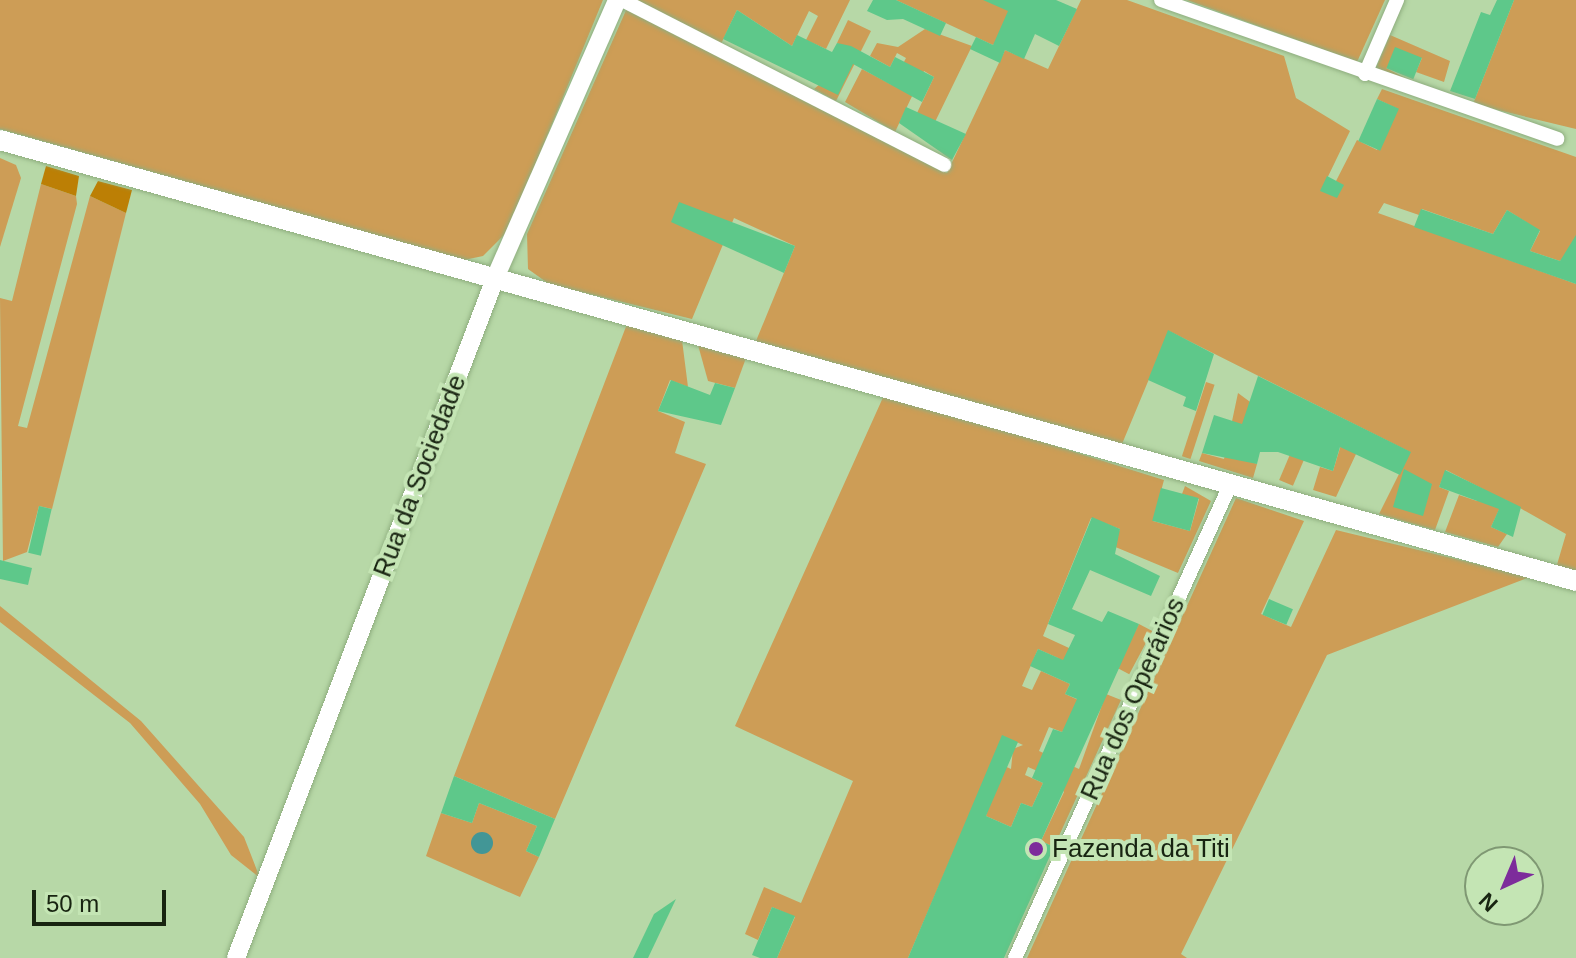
<!DOCTYPE html>
<html>
<head>
<meta charset="utf-8">
<style>
  body { margin:0 }
  #map { position:relative; width:1576px; height:958px; overflow:hidden; background:#b7d8a7; font-family:Helvetica,sans-serif }
  div>[style] { position:absolute }
  .green>* { inset:0; background:#cd9d56; transform-origin:0 0 }
  .forest>* { inset:0; background:#bc7f05 }
  .water>* { inset:0; background:#429696 }
  .round { border-radius:50% }
  .building>* { inset:0; background:#5ec88a; transform-origin:0 0 }
  .roads { filter:drop-shadow(0 0 2px #8ead7e) drop-shadow(0 0 2px #8ead7e) }
  .minor>* { height:14px; margin:-7px; padding:0 7px; transform-origin:7px; border-radius:7px; background:#fff }
  .tertiary>* { height:18px; margin:-9px; padding:0 9px; transform-origin:9px; border-radius:9px; background:#fff }
  .secondary>* { height:20px; margin:-10px; padding:0 10px; transform-origin:10px; border-radius:10px; background:#fff }
  .dots>* { width:22px; height:22px; translate:-50% -50%; box-sizing:border-box; border:4px solid #c4e5b4; border-radius:50% }
  span { translate:-50% -50%; white-space:nowrap; text-align:center; line-height:1.15; -webkit-text-stroke:8px #c4e5b4; paint-order:stroke }
  .street-label { font-size:26px; color:#182411 }
  .poi-label { font-size:26px; color:#182411 }
  .left { translate:0 -50%; text-align:left }
  .north { position:absolute; left:1464px; top:846px; width:80px; height:80px; box-sizing:border-box; background:#c4e5b4; border:2px solid #7f9873; border-radius:50%; rotate:224deg; font-size:22px; font-weight:700; line-height:32px; text-align:center; color:#182411 }
  .north::after { content:''; display:block; margin:auto; width:28px; height:36px; background:#7d2c9b; clip-path:polygon(50% 0,100% 100%,50% 72%,0 100%) }
  .scale { position:absolute; left:32px; top:890px; width:134px; height:36px; box-sizing:border-box; border:4px solid #182411; border-top:0; padding-left:10px; font-size:24px; line-height:28px; white-space:nowrap; color:#182411; -webkit-text-stroke:6px #c4e5b4; paint-order:stroke }
</style>
</head>
<body>
<div id="map">
  <div class="green">
    <div style="clip-path:polygon(0 0,603px 0,508px 231px,483px 256px,464px 260px,0 129px)"></div>
    <div style="clip-path:polygon(636px 0,850px 0,826px 49px,806px 40px,818px 16px,809px 11px,792px 46px,737px 10px,720px 46px)"></div>
    <div style="clip-path:polygon(896px 0,1032px 0,993px 45px)"></div>
    <div style="clip-path:polygon(1081px 0,1127px 0,1284px 56px,1296px 98px,1350px 131px,1321px 191px,1336px 181px,1357px 140px,1377px 150px,1398px 109px,1377px 99px,1382px 89px,1576px 157px,1576px 244px,1560px 261px,1530px 251px,1540px 231px,1507px 210px,1493px 234px,1422px 209px,1419px 215px,1384px 203px,1378px 213px,1576px 284px,1576px 574px,1556px 568px,1566px 534px,1504px 499px,1491px 527px,1507px 534px,1498px 547px,1445px 532px,1459px 495px,1477px 501px,1483px 489px,1446px 470px,1439px 487px,1449px 491px,1435px 530px,1379px 514px,1410px 452px,1169px 331px,1122px 444px,756px 341px,795px 246px,734px 218px,692px 319px,549px 284px,528px 269px,527px 234px,627px 8px,947px 173px,1005px 50px,1048px 69px)"></div>
    <div style="clip-path:polygon(1187px 0,1385px 0,1357px 62px)"></div>
    <div style="clip-path:polygon(1514px 0,1576px 0,1576px 129px,1473px 104px)"></div>
    <div style="clip-path:polygon(848px 20px,871px 31px,836px 101px,814px 89px,857px 53px,837px 43px)"></div>
    <div style="clip-path:polygon(925px 29px,972px 46px,935px 122px,917px 113px,934px 77px,924px 71px,895px 132px,845px 102px,862px 69px,892px 85px,906px 58px,897px 53px,890px 67px,870px 56px,877px 43px,898px 47px)"></div>
    <div style="clip-path:polygon(1390px 35px,1450px 61px,1444px 82px,1416px 72px,1422px 58px,1386px 68px,1413px 82px,1376px 68px)"></div>
    <div style="clip-path:polygon(0 158px,16px 165px,21px 178px,0 247px)"></div>
    <div style="clip-path:polygon(41px 184px,76px 196px,77px 204px,18px 426px,27px 428px,90px 196px,126px 213px,52px 509px,39px 506px,27px 552px,3px 561px,0 298px,12px 301px)"></div>
    <div style="clip-path:polygon(627px 324px,682px 340px,688px 387px,670px 380px,658px 411px,685px 422px,675px 453px,706px 464px,555px 819px,454px 776px)"></div>
    <div style="clip-path:polygon(698px 345px,746px 358px,735px 388px,708px 381px)"></div>
    <div style="left:1206px;top:382px;width:9px;height:78px;rotate:18deg"></div>
    <div style="clip-path:polygon(885px 393px,1164px 480px,1153px 521px,1190px 531px,1199px 499px,1182px 494px,1185px 486px,1211px 501px,1178px 573px,1113px 546px,1120px 529px,1091px 518px,1043px 636px,1069px 648px,1072px 679px,1058px 658px,1038px 649px,1022px 686px,1032px 690px,1041px 671px,1070px 684px,1065px 694px,1085px 703px,1062px 732px,1049px 727px,1039px 751px,1079px 769px,1106px 694px,1121px 700px,1054px 847px,1041px 841px,1064px 792px,1054px 778px,1028px 767px,1025px 775px,1043px 783px,1032px 807px,1021px 803px,1011px 827px,986px 816px,998px 763px,1011px 769px,1013px 749px,1023px 745px,1003px 736px,908px 958px,777px 958px,795px 917px,772px 907px,758px 940px,745px 934px,764px 887px,801px 903px,853px 781px,735px 726px)"></div>
    <div style="clip-path:polygon(1238px 393px,1265px 413px,1249px 461px,1257px 464px,1253px 478px,1199px 461px,1202px 453px,1224px 459px)"></div>
    <div style="clip-path:polygon(1343px 438px,1356px 454px,1336px 497px,1313px 490px,1320px 467px,1333px 471px)"></div>
    <div style="left:1294px;top:445px;width:15px;height:38px;rotate:23deg"></div>
    <div style="clip-path:polygon(1236px 498px,1304px 521px,1261px 614px,1291px 627px,1336px 530px,1530px 577px,1327px 655px,1181px 954px,1187px 958px,1027px 958px)"></div>
    <div style="clip-path:polygon(0 606px,141px 721px,244px 837px,260px 878px,231px 855px,200px 804px,130px 723px,0 622px)"></div>
    <div style="left:1139px;top:624px;width:15px;height:49px;rotate:28deg"></div>
    <div style="clip-path:polygon(479px 803px,537px 826px,526px 851px,539px 857px,520px 897px,426px 856px,441px 813px,472px 823px)"></div>
  </div>
  <div class="forest">
    <div style="clip-path:polygon(46px 166px,79px 176px,76px 196px,41px 184px)"></div>
    <div style="clip-path:polygon(98px 181px,132px 190px,126px 213px,90px 196px)"></div>
  </div>
  <div class="water">
    <div class="round" style="left:471px;top:832px;width:22px;height:22px"></div>
  </div>
  <div class="building">
    <div style="clip-path:polygon(873px 0,896px 0,946px 23px,940px 36px,903px 19px,887px 20px,867px 11px)"></div>
    <div style="clip-path:polygon(983px 0,1056px 0,1077px 9px,1059px 46px,1035px 34px,1024px 59px,1005px 50px,1000px 63px,970px 49px,976px 37px,993px 45px,1008px 11px)"></div>
    <div style="clip-path:polygon(1497px 0,1514px 0,1475px 99px,1450px 91px,1481px 12px,1490px 15px)"></div>
    <div style="clip-path:polygon(737px 10px,792px 46px,797px 35px,832px 52px,837px 43px,851px 46px,890px 67px,895px 57px,934px 77px,922px 102px,853px 64px,838px 95px,723px 39px)"></div>
    <div style="left:1395px;top:47px;width:29px;height:23px;rotate:22deg"></div>
    <div style="left:1377px;top:99px;width:24px;height:46px;rotate:24deg"></div>
    <div style="clip-path:polygon(906px 107px,966px 134px,952px 160px,899px 123px)"></div>
    <div style="clip-path:polygon(1327px 176px,1344px 185px,1337px 198px,1320px 191px)"></div>
    <div style="clip-path:polygon(679px 202px,795px 246px,784px 273px,671px 222px)"></div>
    <div style="clip-path:polygon(1421px 209px,1493px 234px,1507px 210px,1540px 230px,1530px 251px,1560px 261px,1576px 235px,1576px 284px,1414px 227px)"></div>
    <div style="clip-path:polygon(1168px 330px,1214px 354px,1196px 411px,1183px 406px,1186px 397px,1148px 380px)"></div>
    <div style="clip-path:polygon(1258px 376px,1411px 452px,1400px 475px,1340px 447px,1333px 471px,1278px 452px,1260px 452px,1257px 464px,1202px 453px,1214px 415px,1242px 424px)"></div>
    <div style="clip-path:polygon(671px 380px,710px 395px,715px 383px,735px 388px,721px 425px,658px 411px)"></div>
    <div style="clip-path:polygon(1404px 469px,1432px 484px,1423px 516px,1393px 507px)"></div>
    <div style="clip-path:polygon(1445px 470px,1521px 507px,1513px 537px,1491px 527px,1499px 509px,1439px 487px)"></div>
    <div style="left:1161px;top:488px;width:39px;height:34px;rotate:15deg"></div>
    <div style="left:39px;top:506px;width:13px;height:48px;rotate:13deg"></div>
    <div style="clip-path:polygon(1092px 517px,1120px 529px,1115px 554px,1160px 576px,1151px 596px,1090px 570px,1072px 609px,1102px 622px,1108px 611px,1139px 624px,1041px 841px,1054px 847px,1004px 958px,908px 958px,1002px 735px,1018px 742px,986px 816px,1011px 827px,1021px 803px,1032px 807px,1043px 783px,1032px 778px,1053px 729px,1062px 732px,1077px 699px,1065px 694px,1070px 684px,1030px 666px,1038px 649px,1063px 660px,1075px 635px,1048px 624px)"></div>
    <div style="clip-path:polygon(0 560px,32px 568px,28px 585px,0 579px)"></div>
    <div style="left:1269px;top:599px;width:26px;height:17px;rotate:23deg"></div>
    <div style="clip-path:polygon(454px 776px,555px 819px,539px 857px,526px 851px,537px 826px,479px 803px,472px 823px,441px 813px)"></div>
    <div style="clip-path:polygon(676px 899px,648px 958px,633px 958px,654px 914px)"></div>
    <div style="clip-path:polygon(772px 907px,795px 916px,777px 958px,760px 958px,752px 955px)"></div>
  </div>
  <div class="roads">
    <div class="minor">
      <div style="left:622px;top:0;width:362px;rotate:27.1deg"></div>
      <div style="left:1161px;top:0;width:420px;rotate:19.3deg"></div>
      <div style="left:1365px;top:74px;width:81px;rotate:-66.6deg"></div>
      <div style="left:1015px;top:958px;width:522px;rotate:-65.55deg"></div>
    </div>
    <div class="tertiary">
      <div style="left:236px;top:958px;width:730px;rotate:-69.13deg"></div>
      <div style="left:496px;top:276px;width:301px;rotate:-66.3deg"></div>
    </div>
    <div class="secondary">
      <div style="left:0;top:140px;width:1637px;rotate:15.63deg"></div>
    </div>
  </div>
  <div class="dots">
    <div style="left:1036px;top:849px;background:#7d2c9b"></div>
  </div>
  <div class="street-label">
    <span style="left:420px;top:476px;rotate:-69deg">Rua da Sociedade</span>
    <span style="left:1133px;top:699px;rotate:-66deg">Rua dos Operários</span>
  </div>
  <div class="poi-label">
    <span class="left" style="left:1052px;top:849px">Fazenda da Titi</span>
  </div>
  <div class="north">N</div>
  <div class="scale">50 m</div>
</div>
</body>
</html>
